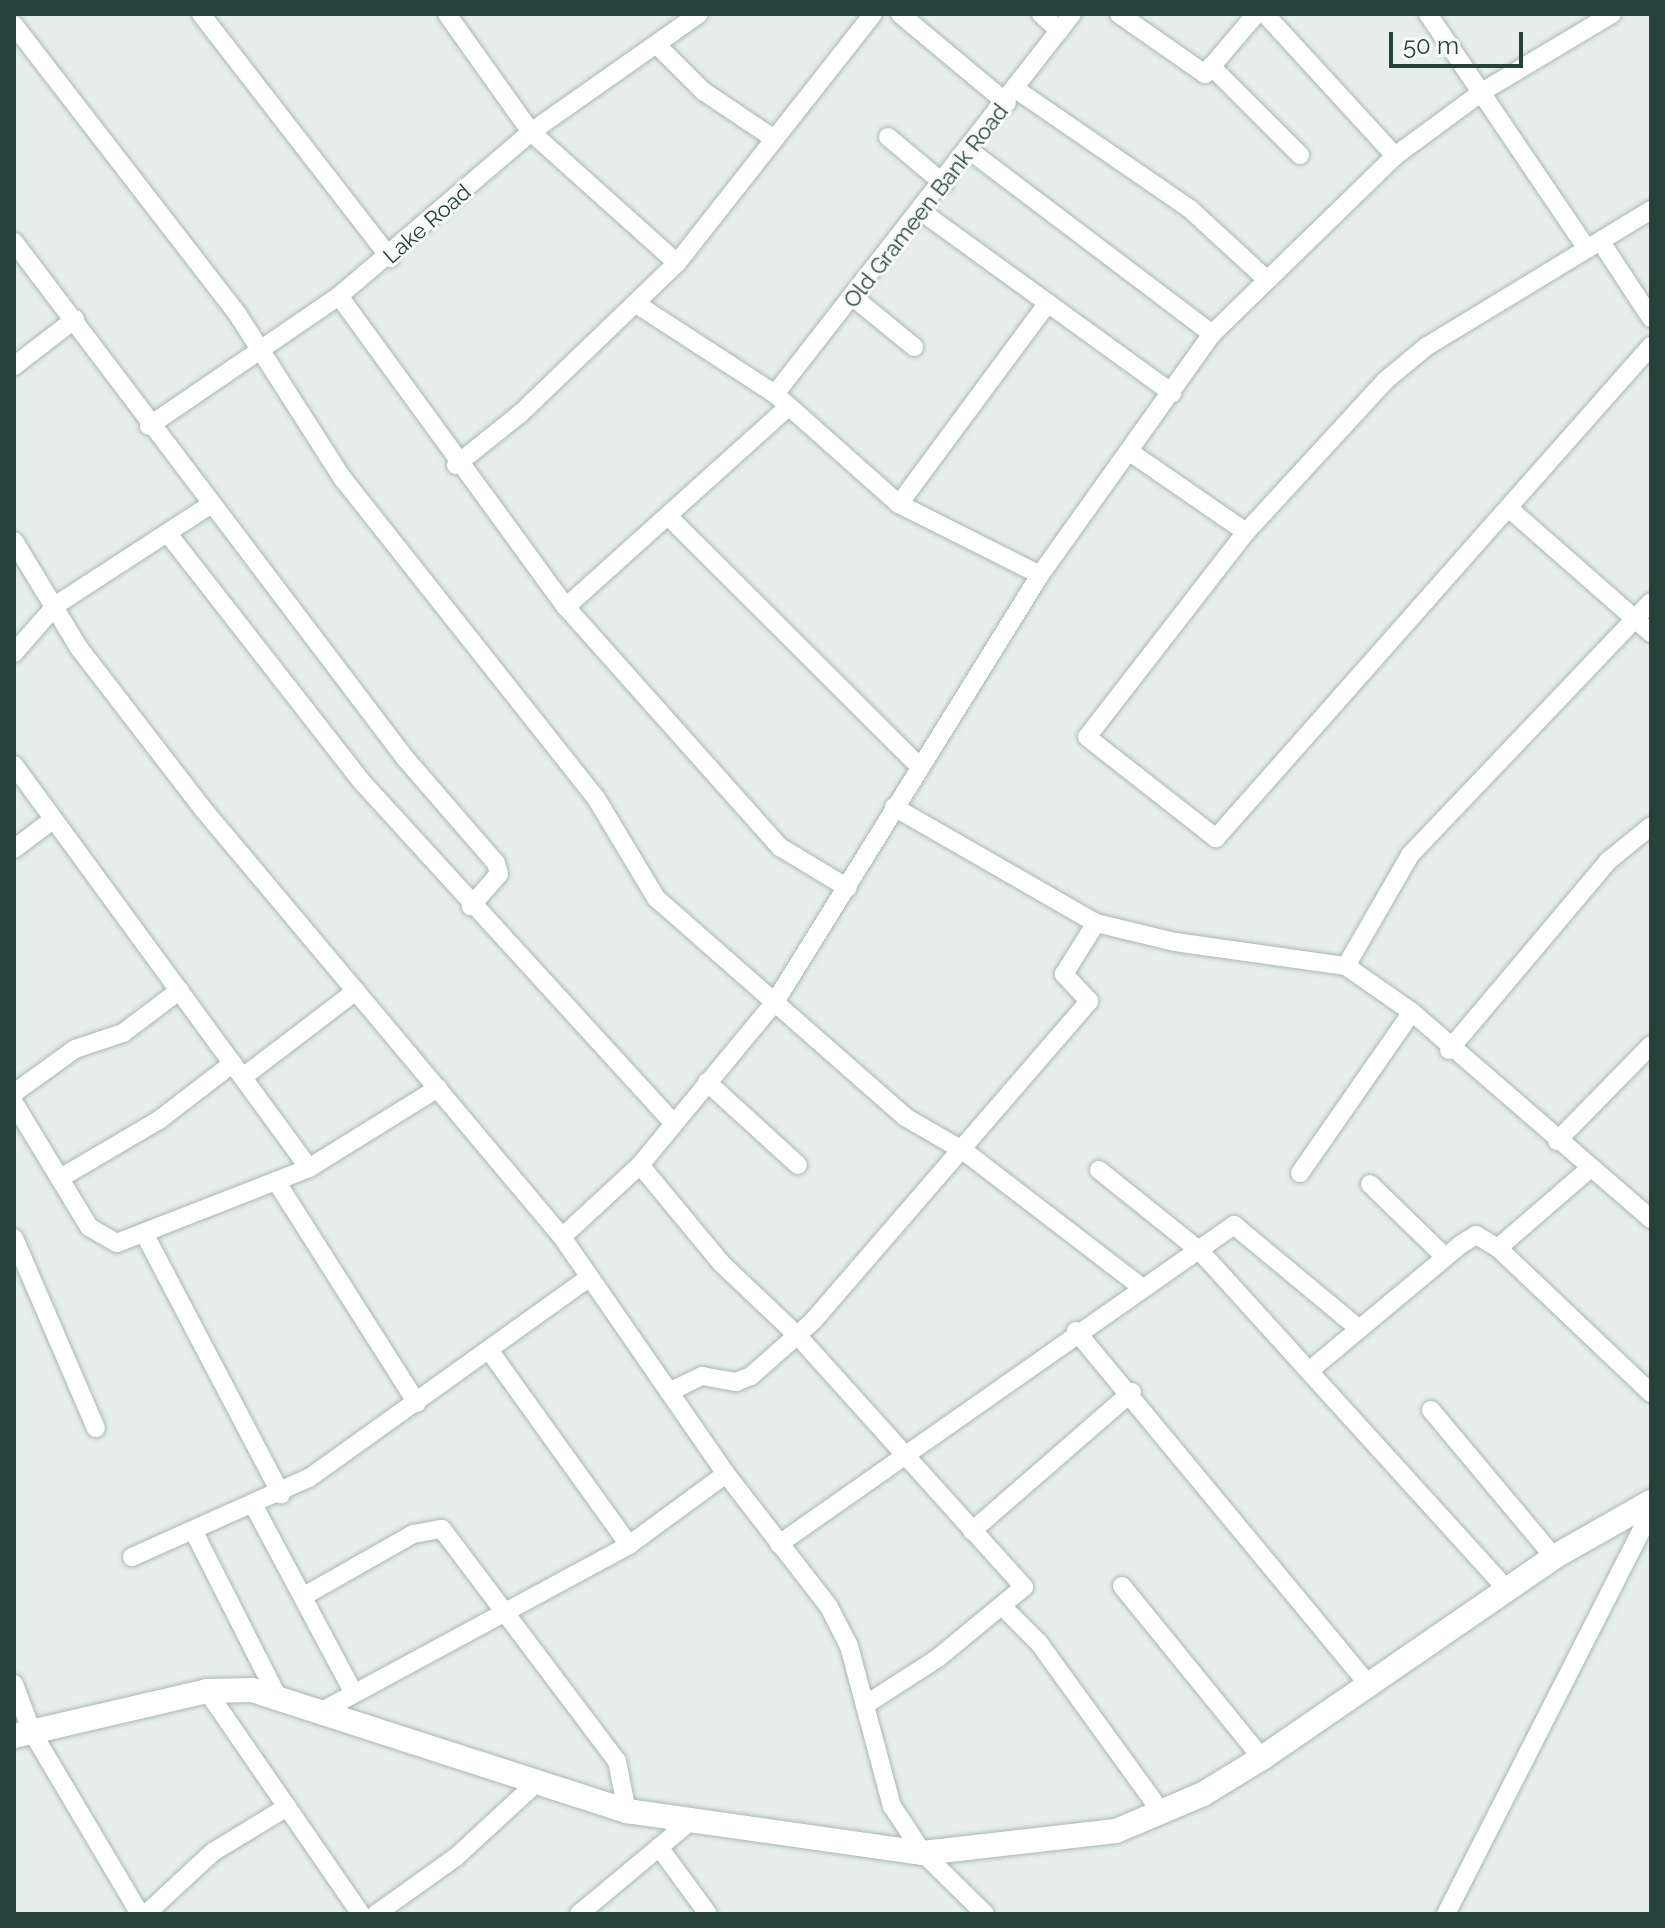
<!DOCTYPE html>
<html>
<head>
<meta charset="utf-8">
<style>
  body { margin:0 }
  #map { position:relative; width:1665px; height:1928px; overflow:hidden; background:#e6efeb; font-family:Raleway,sans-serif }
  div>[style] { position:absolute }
  .roads { filter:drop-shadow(0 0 2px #a8b8b2) drop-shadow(0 0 2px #a8b8b2) }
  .street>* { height:18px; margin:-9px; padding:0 9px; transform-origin:9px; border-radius:9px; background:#fff }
  .secondary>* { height:24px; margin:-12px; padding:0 12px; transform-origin:12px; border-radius:12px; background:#fff }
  span { translate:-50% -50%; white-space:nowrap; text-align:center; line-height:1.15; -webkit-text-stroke:6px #f7fbf9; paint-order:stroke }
  .street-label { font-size:22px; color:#24423a }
  .frame { position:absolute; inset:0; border:16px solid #24423a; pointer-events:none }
  .scale { position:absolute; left:1389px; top:32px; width:134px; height:36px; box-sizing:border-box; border:4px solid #24423a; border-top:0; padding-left:10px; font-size:24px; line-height:28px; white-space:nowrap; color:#24423a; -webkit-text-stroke:6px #f7fbf9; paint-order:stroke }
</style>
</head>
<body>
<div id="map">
  <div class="roads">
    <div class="street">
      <div style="left:201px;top:14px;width:309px;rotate:52.2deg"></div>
      <div style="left:447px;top:14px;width:145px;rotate:54.6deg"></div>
      <div style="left:531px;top:132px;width:196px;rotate:41.9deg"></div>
      <div style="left:900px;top:14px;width:139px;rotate:39.8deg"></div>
      <div style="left:1041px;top:14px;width:25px;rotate:42deg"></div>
      <div style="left:1119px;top:14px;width:105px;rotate:34.9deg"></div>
      <div style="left:1205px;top:74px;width:79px;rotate:-49.6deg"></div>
      <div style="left:1265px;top:14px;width:193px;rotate:47.5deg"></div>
      <div style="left:1428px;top:14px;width:284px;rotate:55.9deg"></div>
      <div style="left:14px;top:25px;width:366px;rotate:52.3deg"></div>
      <div style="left:238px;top:315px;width:195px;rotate:57.4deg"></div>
      <div style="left:343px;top:479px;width:407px;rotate:51.6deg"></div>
      <div style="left:596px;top:798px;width:117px;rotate:59deg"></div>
      <div style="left:656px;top:898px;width:332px;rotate:41.3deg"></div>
      <div style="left:905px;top:1117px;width:68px;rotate:30deg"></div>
      <div style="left:964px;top:1151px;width:222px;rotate:37.5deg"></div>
      <div style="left:658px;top:46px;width:64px;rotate:45deg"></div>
      <div style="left:703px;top:91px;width:84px;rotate:33.9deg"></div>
      <div style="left:1211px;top:66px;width:126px;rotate:45deg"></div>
      <div style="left:1017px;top:90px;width:210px;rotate:34.5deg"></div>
      <div style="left:1190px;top:209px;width:103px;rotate:42.6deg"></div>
      <div style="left:888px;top:137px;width:73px;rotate:40deg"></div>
      <div style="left:969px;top:150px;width:305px;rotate:37.1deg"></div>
      <div style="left:1651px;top:210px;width:262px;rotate:148.7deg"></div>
      <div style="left:1427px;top:346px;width:53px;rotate:140.3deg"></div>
      <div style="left:1386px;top:380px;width:207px;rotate:132.6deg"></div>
      <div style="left:1246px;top:532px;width:259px;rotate:127.8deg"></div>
      <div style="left:1087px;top:737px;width:164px;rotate:38.1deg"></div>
      <div style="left:1216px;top:838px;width:657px;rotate:-48.52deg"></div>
      <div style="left:922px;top:212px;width:309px;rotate:35.9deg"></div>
      <div style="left:14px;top:242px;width:647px;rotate:52.85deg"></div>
      <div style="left:405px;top:758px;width:139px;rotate:49.1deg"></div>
      <div style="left:496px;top:863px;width:11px;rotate:75deg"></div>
      <div style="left:499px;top:874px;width:43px;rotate:131.2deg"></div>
      <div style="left:1601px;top:242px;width:91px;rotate:56.7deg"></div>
      <div style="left:339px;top:296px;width:385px;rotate:53.9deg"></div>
      <div style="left:566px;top:607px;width:322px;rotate:48.3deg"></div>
      <div style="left:780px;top:847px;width:79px;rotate:31.1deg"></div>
      <div style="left:853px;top:297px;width:79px;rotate:39.3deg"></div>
      <div style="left:638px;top:305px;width:163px;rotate:33deg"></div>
      <div style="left:775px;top:394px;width:166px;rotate:41.6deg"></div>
      <div style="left:899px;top:504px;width:158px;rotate:26.7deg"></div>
      <div style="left:14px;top:366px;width:77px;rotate:-37.6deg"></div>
      <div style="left:775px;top:394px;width:482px;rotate:-52deg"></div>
      <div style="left:149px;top:426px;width:230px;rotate:-34.4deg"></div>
      <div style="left:339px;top:296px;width:253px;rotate:-40.5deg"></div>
      <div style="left:531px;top:132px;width:205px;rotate:-35.1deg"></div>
      <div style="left:1130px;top:452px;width:141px;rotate:34.6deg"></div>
      <div style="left:456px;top:465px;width:83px;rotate:-38.7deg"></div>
      <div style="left:521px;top:413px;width:216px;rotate:-43.9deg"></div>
      <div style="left:677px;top:263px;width:317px;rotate:-51.8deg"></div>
      <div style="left:899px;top:504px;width:250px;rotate:-53.5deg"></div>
      <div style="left:1512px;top:511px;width:185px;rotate:41.3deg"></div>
      <div style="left:668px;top:516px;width:356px;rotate:44.9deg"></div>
      <div style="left:169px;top:535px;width:313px;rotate:52deg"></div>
      <div style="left:362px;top:782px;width:461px;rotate:47.6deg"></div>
      <div style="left:14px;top:541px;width:125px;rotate:58.7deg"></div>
      <div style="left:79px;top:648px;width:203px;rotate:52.4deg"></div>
      <div style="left:203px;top:809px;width:559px;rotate:50.01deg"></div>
      <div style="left:562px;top:1237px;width:288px;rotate:55.3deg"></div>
      <div style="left:726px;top:1474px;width:168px;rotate:52.2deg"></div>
      <div style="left:829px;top:1607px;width:44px;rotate:62.9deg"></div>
      <div style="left:849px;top:1646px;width:166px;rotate:75deg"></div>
      <div style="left:892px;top:1806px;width:56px;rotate:56.6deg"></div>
      <div style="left:923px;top:1853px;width:87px;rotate:44.5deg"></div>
      <div style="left:566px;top:607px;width:299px;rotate:-42deg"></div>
      <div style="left:14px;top:653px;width:64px;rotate:-48.8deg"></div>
      <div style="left:56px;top:605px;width:184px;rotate:-33deg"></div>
      <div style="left:14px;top:765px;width:499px;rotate:53.8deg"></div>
      <div style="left:894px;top:807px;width:233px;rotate:29.9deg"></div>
      <div style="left:1096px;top:923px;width:81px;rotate:13.5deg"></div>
      <div style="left:1175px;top:942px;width:173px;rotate:8deg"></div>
      <div style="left:1346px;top:966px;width:80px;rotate:34.9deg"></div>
      <div style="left:1412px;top:1012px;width:316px;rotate:40.9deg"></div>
      <div style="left:14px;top:849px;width:46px;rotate:-37.1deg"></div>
      <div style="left:1346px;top:966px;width:128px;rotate:-60deg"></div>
      <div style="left:1410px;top:855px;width:349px;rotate:-46.4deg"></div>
      <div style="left:1449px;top:1050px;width:247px;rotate:-49.9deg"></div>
      <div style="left:1608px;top:861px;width:55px;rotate:-39.1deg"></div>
      <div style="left:243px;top:1077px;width:142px;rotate:-37.3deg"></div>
      <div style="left:707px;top:1082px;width:123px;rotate:42.4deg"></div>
      <div style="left:14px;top:1093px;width:75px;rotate:-35.8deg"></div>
      <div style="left:75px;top:1049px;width:51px;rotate:-18.4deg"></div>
      <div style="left:123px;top:1033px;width:71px;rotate:-37deg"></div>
      <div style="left:14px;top:1103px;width:145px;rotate:58.8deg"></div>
      <div style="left:89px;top:1227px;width:32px;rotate:30deg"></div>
      <div style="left:117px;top:1243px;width:206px;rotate:-21.3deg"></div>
      <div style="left:309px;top:1168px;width:152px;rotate:-31.8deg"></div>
      <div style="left:1557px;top:1141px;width:134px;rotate:-45.6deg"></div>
      <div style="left:640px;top:1165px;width:127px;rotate:50.4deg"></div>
      <div style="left:721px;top:1263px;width:106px;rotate:43.5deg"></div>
      <div style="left:798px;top:1336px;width:338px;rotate:48deg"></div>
      <div style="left:1024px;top:1587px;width:112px;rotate:140.5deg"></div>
      <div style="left:938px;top:1658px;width:87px;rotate:147.2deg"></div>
      <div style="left:1099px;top:1170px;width:129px;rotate:38.7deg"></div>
      <div style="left:1200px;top:1251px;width:457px;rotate:47.8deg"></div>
      <div style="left:1300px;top:1173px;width:196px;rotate:-55.2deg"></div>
      <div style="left:62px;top:1177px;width:113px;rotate:-30.4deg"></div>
      <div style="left:159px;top:1120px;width:93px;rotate:-37.6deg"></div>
      <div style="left:276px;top:1181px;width:263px;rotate:57.6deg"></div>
      <div style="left:1370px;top:1184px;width:105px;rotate:44.2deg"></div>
      <div style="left:145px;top:1235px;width:293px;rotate:62.3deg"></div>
      <div style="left:562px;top:1237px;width:106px;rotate:-42.7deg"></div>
      <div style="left:640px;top:1165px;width:212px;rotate:-50.4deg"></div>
      <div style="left:775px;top:1002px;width:503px;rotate:-58.18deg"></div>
      <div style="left:1040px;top:575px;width:296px;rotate:-54.5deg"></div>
      <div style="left:1212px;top:334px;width:255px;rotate:-44.2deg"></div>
      <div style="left:1395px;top:156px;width:112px;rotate:-36.3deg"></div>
      <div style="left:1485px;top:90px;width:148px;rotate:-30.9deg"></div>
      <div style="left:14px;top:1238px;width:207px;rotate:66.7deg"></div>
      <div style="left:1498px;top:1248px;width:211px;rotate:43.5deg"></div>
      <div style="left:1076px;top:1331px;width:460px;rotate:50.4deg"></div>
      <div style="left:489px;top:1350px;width:240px;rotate:54.3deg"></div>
      <div style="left:1309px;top:1371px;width:197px;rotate:-39.8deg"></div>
      <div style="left:1460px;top:1245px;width:19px;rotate:-32deg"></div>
      <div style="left:1476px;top:1235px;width:26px;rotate:31deg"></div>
      <div style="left:1498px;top:1248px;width:118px;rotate:-40.9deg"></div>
      <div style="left:669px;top:1392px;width:37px;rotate:-26deg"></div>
      <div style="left:702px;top:1376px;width:35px;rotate:10deg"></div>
      <div style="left:736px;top:1382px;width:16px;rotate:-22deg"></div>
      <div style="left:751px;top:1376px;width:83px;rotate:-41.6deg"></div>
      <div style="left:813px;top:1321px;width:423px;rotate:-49.2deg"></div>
      <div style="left:1089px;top:1001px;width:37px;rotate:-133deg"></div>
      <div style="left:1064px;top:974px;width:60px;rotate:-57.9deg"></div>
      <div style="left:1431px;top:1410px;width:192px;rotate:50.1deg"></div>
      <div style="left:255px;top:1508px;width:206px;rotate:61.9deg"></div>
      <div style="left:972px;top:1531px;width:212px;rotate:-41deg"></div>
      <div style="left:194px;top:1532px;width:179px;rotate:63.1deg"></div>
      <div style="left:779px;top:1544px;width:556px;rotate:-35.03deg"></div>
      <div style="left:1234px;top:1225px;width:161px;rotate:39.7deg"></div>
      <div style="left:132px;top:1557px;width:194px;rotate:-24.1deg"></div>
      <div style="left:309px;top:1478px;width:343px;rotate:-35.6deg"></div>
      <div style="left:1122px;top:1586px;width:222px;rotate:50.9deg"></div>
      <div style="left:304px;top:1596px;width:125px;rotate:-29.6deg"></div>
      <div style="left:413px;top:1534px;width:29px;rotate:-10deg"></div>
      <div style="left:442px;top:1529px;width:291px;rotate:53deg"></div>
      <div style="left:617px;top:1761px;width:51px;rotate:78.7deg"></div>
      <div style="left:1003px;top:1607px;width:51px;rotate:45deg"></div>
      <div style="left:1039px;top:1643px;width:210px;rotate:54.1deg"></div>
      <div style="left:14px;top:1684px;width:51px;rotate:69.4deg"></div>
      <div style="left:32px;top:1732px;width:212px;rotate:59.3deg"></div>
      <div style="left:207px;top:1691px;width:271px;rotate:55.4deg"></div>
      <div style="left:326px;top:1709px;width:345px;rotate:-28.4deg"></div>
      <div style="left:629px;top:1545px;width:120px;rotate:-36.2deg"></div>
      <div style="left:659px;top:1847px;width:83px;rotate:53.8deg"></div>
      <div style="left:146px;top:1914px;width:91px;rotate:-42.8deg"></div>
      <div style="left:213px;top:1852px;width:87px;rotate:-31.3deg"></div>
      <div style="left:376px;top:1914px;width:98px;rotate:-35.5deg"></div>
      <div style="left:456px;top:1857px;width:106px;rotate:-42.7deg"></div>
      <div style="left:579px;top:1914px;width:147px;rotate:-39.8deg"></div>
      <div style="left:1446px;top:1914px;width:451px;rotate:-63deg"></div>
    </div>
    <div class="secondary">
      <div style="left:14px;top:1736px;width:198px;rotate:-13.1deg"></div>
      <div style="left:207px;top:1691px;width:45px;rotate:-1.3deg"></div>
      <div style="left:252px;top:1690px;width:394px;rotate:17.9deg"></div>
      <div style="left:627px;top:1811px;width:299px;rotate:8.1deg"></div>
      <div style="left:923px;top:1853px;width:194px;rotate:-6.5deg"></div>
      <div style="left:1116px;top:1831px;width:95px;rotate:-23deg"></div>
      <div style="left:1203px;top:1794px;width:69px;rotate:-31.4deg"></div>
      <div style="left:1262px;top:1758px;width:354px;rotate:-34.5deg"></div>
      <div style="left:1554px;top:1557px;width:112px;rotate:-29.6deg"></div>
    </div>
  </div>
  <div class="street-label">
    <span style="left:926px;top:206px;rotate:-52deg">Old Grameen Bank Road</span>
    <span style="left:427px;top:224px;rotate:-41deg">Lake Road</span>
  </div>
  <div class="frame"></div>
  <div class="scale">50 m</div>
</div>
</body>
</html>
